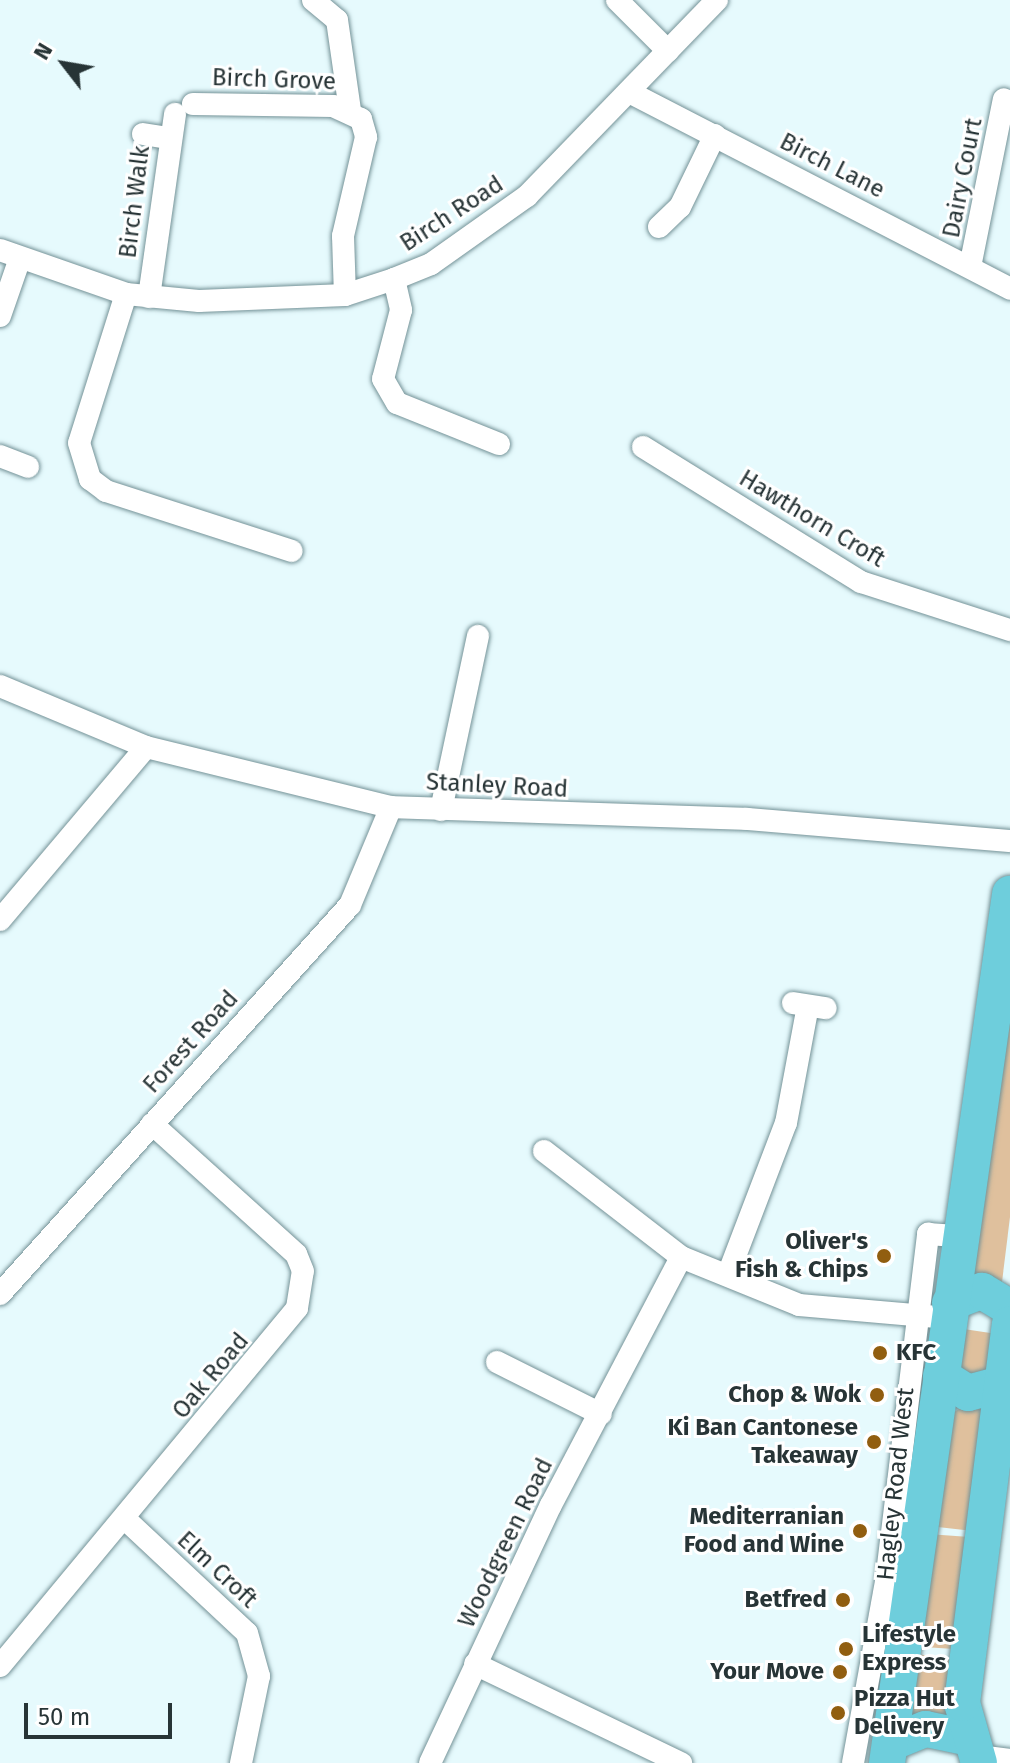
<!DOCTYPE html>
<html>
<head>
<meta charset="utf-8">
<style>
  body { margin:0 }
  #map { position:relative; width:1010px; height:1763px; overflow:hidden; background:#e6fafd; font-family:"Fira Sans",sans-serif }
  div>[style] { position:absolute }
  .green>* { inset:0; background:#dfc09d; transform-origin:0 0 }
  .roads { filter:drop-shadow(0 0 2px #749297) drop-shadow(0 0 2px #749297) }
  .minor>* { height:22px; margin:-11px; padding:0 11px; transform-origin:11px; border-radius:11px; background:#fff }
  .tertiary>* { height:26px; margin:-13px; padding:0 13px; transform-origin:13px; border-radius:13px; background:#fff }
  .trunk>* { height:36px; margin:-18px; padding:0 18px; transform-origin:18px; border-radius:18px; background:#6ecedc }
  .dots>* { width:22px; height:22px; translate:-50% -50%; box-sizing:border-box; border:4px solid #fff; border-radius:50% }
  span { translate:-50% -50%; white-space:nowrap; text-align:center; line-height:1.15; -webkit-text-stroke:6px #fff; paint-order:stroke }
  .street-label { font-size:24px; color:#273436 }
  .poi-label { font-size:24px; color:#273436; font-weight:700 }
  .right { translate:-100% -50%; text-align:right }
  .left { translate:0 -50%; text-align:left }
  .north { position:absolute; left:24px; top:24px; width:80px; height:80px; -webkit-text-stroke:6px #fff; paint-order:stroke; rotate:301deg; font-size:22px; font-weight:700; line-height:32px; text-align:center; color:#273436 }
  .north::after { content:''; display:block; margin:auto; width:28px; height:36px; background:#273436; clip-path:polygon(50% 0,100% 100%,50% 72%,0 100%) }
  .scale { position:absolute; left:24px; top:1703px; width:148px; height:36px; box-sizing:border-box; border:4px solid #273436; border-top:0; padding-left:10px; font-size:24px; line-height:28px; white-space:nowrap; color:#273436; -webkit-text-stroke:6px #fff; paint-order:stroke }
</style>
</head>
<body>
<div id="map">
  <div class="green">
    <div style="clip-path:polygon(1010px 974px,1010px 1217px,1002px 1282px,983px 1285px,969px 1279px)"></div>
    <div style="clip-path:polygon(957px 1328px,997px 1334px,992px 1376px,962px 1387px)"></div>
    <div style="clip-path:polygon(962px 1407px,982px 1409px,973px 1531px,929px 1526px,951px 1414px)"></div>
    <div style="left:928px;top:1534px;width:45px;height:113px;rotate:4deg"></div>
    <div style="clip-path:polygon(916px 1654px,957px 1659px,953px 1723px,908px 1724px)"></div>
  </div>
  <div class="roads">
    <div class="minor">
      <div style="left:313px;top:0;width:31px;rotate:40deg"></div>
      <div style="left:337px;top:20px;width:91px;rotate:81.8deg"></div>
      <div style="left:617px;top:0;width:72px;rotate:45deg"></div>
      <div style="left:629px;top:92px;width:429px;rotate:27.3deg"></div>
      <div style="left:193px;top:104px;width:140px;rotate:0.8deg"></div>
      <div style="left:333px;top:106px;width:31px;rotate:25deg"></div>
      <div style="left:361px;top:119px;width:19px;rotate:74deg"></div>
      <div style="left:366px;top:137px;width:102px;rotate:103.1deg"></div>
      <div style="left:343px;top:236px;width:59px;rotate:88.1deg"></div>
      <div style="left:143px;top:134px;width:26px;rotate:9deg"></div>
      <div style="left:659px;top:227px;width:29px;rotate:-44deg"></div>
      <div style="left:680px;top:207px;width:80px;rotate:-64.1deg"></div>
      <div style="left:0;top:250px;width:133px;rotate:19.2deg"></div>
      <div style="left:126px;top:294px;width:73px;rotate:5.5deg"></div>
      <div style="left:199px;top:301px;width:146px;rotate:-2.4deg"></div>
      <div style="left:345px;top:295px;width:52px;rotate:-18.1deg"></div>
      <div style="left:394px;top:279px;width:40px;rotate:-22deg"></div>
      <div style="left:431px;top:264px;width:118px;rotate:-35.3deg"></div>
      <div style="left:527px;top:196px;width:273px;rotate:-45.9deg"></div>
      <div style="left:970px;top:267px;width:171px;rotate:-78.6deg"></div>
      <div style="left:394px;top:279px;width:32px;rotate:77deg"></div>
      <div style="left:401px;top:310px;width:71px;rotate:104.6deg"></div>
      <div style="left:383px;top:379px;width:28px;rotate:60deg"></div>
      <div style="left:397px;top:403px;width:110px;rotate:21.9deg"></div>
      <div style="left:126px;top:294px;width:156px;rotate:107.5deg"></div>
      <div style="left:79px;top:443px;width:38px;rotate:73deg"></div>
      <div style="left:90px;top:479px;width:20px;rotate:37deg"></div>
      <div style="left:106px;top:491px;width:195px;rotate:17.9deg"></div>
      <div style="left:149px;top:297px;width:185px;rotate:-81.9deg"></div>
      <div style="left:0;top:316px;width:58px;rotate:-70.9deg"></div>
      <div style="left:643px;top:447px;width:256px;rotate:31.8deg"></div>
      <div style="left:861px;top:582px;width:157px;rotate:17.9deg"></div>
      <div style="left:0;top:456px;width:30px;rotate:21deg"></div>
      <div style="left:0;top:686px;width:158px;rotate:22.7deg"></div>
      <div style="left:146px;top:747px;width:252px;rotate:13.8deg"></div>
      <div style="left:391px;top:807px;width:356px;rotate:1.9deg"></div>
      <div style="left:747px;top:819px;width:264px;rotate:4.8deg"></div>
      <div style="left:441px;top:810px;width:178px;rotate:-78deg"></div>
      <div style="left:0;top:920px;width:226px;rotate:-49.8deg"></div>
      <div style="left:793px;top:1003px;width:33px;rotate:9deg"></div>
      <div style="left:544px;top:1151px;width:173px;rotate:37.7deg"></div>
      <div style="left:729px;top:1272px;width:160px;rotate:-69.1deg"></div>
      <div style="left:786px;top:1123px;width:119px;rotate:-79.4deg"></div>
      <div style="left:0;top:1294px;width:523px;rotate:-48.02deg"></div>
      <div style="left:350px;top:905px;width:106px;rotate:-67.3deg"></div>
      <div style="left:497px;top:1362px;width:116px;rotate:26.6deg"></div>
      <div style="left:124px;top:1518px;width:168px;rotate:43.1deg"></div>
      <div style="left:247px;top:1633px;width:45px;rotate:74.4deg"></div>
      <div style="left:259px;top:1676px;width:89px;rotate:101.7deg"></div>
      <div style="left:475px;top:1664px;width:229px;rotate:25.7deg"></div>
      <div style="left:0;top:1666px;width:465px;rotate:-50.3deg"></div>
      <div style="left:297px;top:1308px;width:37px;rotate:-81deg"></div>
      <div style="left:303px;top:1271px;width:18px;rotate:-112deg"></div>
      <div style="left:296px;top:1254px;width:194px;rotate:-137.9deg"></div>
      <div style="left:430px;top:1763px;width:285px;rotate:-64.9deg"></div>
      <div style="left:551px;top:1505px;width:280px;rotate:-62.3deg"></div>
      <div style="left:681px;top:1257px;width:127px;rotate:22.1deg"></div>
      <div style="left:799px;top:1305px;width:150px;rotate:5deg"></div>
      <div style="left:853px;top:1763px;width:184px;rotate:-79.7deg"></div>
      <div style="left:886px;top:1582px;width:351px;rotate:-83.1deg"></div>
      <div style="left:928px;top:1234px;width:31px;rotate:4deg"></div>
    </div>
    <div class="tertiary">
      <div style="left:978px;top:1758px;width:32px;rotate:7deg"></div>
    </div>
    <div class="trunk">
      <div style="left:950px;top:1303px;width:34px;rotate:-21deg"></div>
      <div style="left:982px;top:1291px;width:33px;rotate:31deg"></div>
      <div style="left:941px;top:1376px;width:32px;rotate:32deg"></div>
      <div style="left:968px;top:1393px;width:35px;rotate:-15deg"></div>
      <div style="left:893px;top:1742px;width:35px;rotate:-22deg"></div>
      <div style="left:926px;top:1729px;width:44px;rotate:11.8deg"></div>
      <div style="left:887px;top:1763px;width:878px;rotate:-81.94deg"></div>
      <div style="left:979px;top:1763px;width:62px;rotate:-105.8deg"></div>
      <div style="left:962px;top:1703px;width:382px;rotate:-82.8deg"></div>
    </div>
  </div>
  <div class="dots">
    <div style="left:884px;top:1256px;background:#915e10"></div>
    <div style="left:880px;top:1353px;background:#915e10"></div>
    <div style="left:877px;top:1395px;background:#915e10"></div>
    <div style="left:874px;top:1442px;background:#915e10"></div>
    <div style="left:860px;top:1531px;background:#915e10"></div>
    <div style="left:843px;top:1600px;background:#915e10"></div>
    <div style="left:846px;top:1649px;background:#915e10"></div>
    <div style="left:840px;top:1672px;background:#915e10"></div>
    <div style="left:838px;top:1713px;background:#915e10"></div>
  </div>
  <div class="street-label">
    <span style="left:274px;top:80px;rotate:2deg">Birch Grove</span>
    <span style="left:832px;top:166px;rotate:27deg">Birch Lane</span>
    <span style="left:963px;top:178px;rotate:-79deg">Dairy Court</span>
    <span style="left:135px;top:202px;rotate:-83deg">Birch Walk</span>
    <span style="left:452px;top:214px;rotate:-33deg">Birch Road</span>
    <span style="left:812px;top:519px;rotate:31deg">Hawthorn Croft</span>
    <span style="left:497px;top:786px;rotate:3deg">Stanley Road</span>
    <span style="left:191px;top:1042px;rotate:-48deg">Forest Road</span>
    <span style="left:211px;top:1376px;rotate:-50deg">Oak Road</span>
    <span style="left:896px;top:1484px;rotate:-84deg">Hagley Road West</span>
    <span style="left:506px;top:1543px;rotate:-64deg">Woodgreen Road</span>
    <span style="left:217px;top:1570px;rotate:43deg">Elm Croft</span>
  </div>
  <div class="poi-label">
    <span class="right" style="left:868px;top:1256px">Oliver's<br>Fish &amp; Chips</span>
    <span class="left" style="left:896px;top:1353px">KFC</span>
    <span class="right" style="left:861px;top:1395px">Chop &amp; Wok</span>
    <span class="right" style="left:858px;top:1442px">Ki Ban Cantonese<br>Takeaway</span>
    <span class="right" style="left:844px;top:1531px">Mediterranian<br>Food and Wine</span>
    <span class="right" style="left:827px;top:1600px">Betfred</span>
    <span class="left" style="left:862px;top:1649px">Lifestyle<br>Express</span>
    <span class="right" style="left:824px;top:1672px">Your Move</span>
    <span class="left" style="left:854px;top:1713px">Pizza Hut<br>Delivery</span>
  </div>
  <div class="north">N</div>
  <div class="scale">50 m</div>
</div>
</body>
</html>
